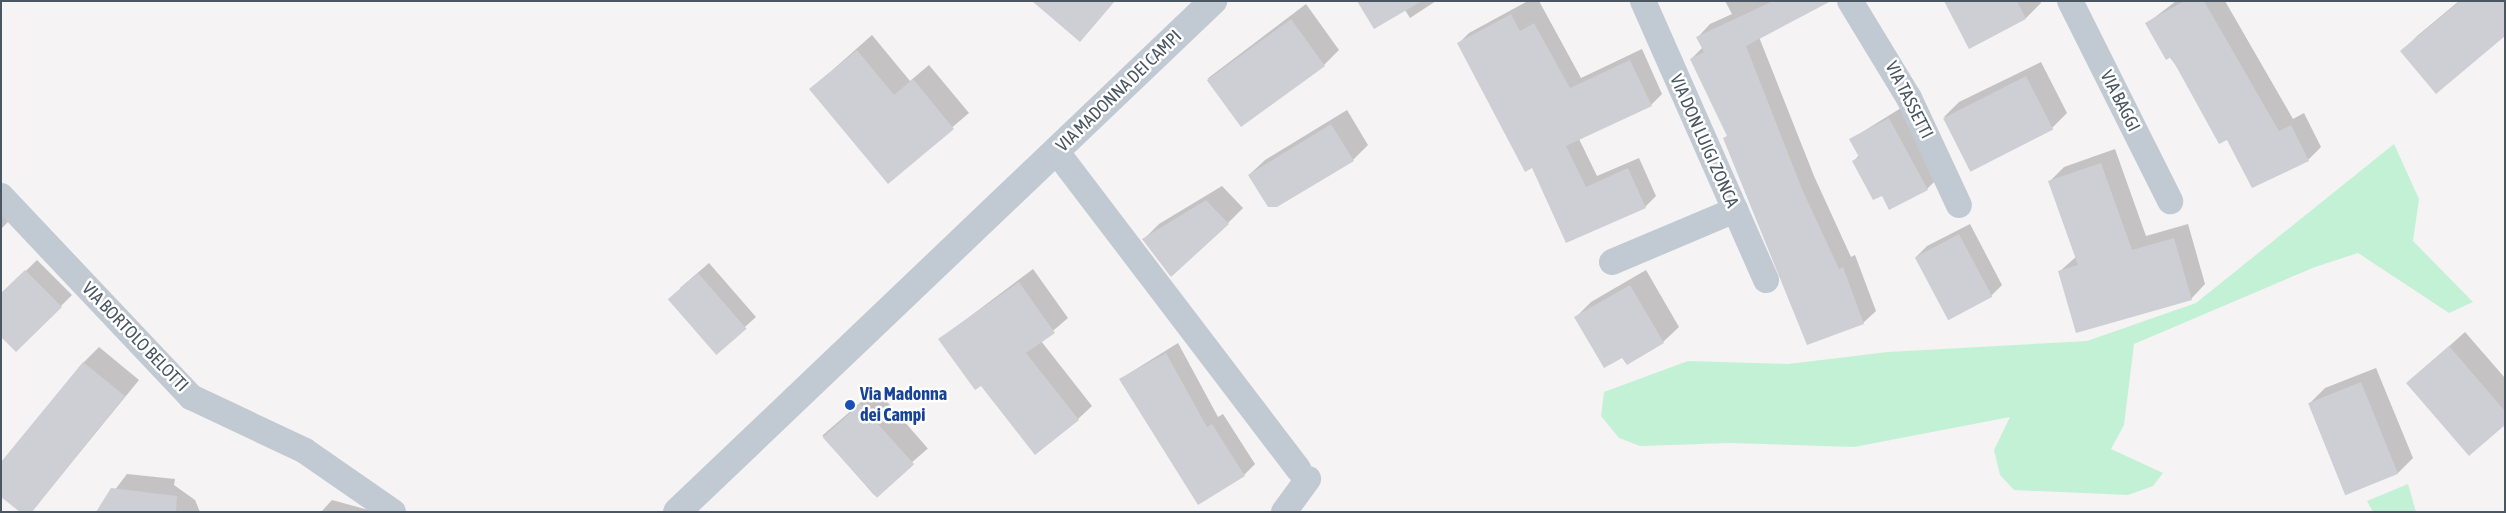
<!DOCTYPE html>
<html>
<head>
<meta charset="utf-8">
<style>
  body { margin:0 }
  #map { position:relative; width:2506px; height:513px; overflow:hidden; background:#f5f3f3; font-family:"Asap Condensed",sans-serif }
  div>[style] { position:absolute }
  .green>* { inset:0; background:#c3f1d5 }
  .shadow>* { inset:0; background:#0003; transform-origin:0 0 }
  .building>* { inset:0; background:#cdcfd5; transform-origin:0 0 }
  .minor>* { height:26px; margin:-13px; padding:0 13px; transform-origin:13px; border-radius:13px; background:#c1cad2 }
  .tertiary>* { height:28px; margin:-14px; padding:0 14px; transform-origin:14px; border-radius:14px; background:#c1cad2 }
  .dots>* { width:14px; height:14px; translate:-50% -50%; box-sizing:border-box; border:2px solid #fff; border-radius:50% }
  span { translate:-50% -50%; white-space:nowrap; text-align:center; line-height:1.15; -webkit-text-stroke:5px #fff; paint-order:stroke }
  .street-label { font-size:18px; color:#4a5661 }
  .transit-label { font-size:18px; color:#164399; font-weight:700 }
  .left { translate:0 -50%; text-align:left }
  .frame { position:absolute; inset:0; border:2px solid #4a5661; pointer-events:none }
</style>
</head>
<body>
<div id="map">
  <div class="green">
    <div style="clip-path:polygon(2394px 144px,2419px 199px,2413px 241px,2473px 302px,2449px 313px,2358px 253px,2315px 267px,2134px 344px,2124px 425px,2111px 449px,2163px 473px,2153px 486px,2128px 495px,2014px 490px,2000px 475px,1994px 450px,2010px 417px,1854px 447px,1731px 443px,1640px 446px,1619px 438px,1601px 416px,1604px 392px,1688px 361px,1788px 364px,1888px 352px,2087px 341px,2196px 303px)"></div>
    <div style="clip-path:polygon(2408px 484px,2416px 512px,2373px 512px,2367px 501px)"></div>
  </div>
  <div class="shadow">
    <div style="clip-path:polygon(1359px 1px,1436px 1px,1410px 18px,1405px 10px)"></div>
    <div style="clip-path:polygon(1528px 1px,1539px 1px,1581px 78px,1642px 49px,1662px 94px,1651px 105px,1579px 139px,1597px 176px,1639px 158px,1656px 196px,1645px 207px,1566px 242px,1533px 167px,1458px 44px,1469px 33px)"></div>
    <div style="clip-path:polygon(1725px 1px,1825px 1px,1759px 37px,1814px 176px,1851px 257px,1855px 255px,1876px 311px,1863px 323px,1725px 138px,1728px 135px,1691px 59px,1703px 47px,1698px 37px,1710px 24px,1732px 14px)"></div>
    <div style="clip-path:polygon(1945px 1px,2040px 1px,2041px 3px,2026px 18px,1970px 47px)"></div>
    <div style="clip-path:polygon(2176px 1px,2225px 1px,2293px 119px,2304px 113px,2321px 147px,2308px 160px,2228px 138px,2146px 24px)"></div>
    <div style="clip-path:polygon(2459px 1px,2505px 1px,2402px 52px,2417px 36px)"></div>
    <div style="clip-path:polygon(1306px 4px,1339px 50px,1324px 65px,1207px 79px)"></div>
    <div style="clip-path:polygon(872px 35px,910px 81px,929px 65px,969px 113px,888px 182px,811px 89px)"></div>
    <div style="clip-path:polygon(2041px 62px,2067px 113px,2052px 128px,1944px 117px,1959px 102px)"></div>
    <div style="clip-path:polygon(1901px 108px,1938px 178px,1927px 189px,1882px 194px,1854px 161px,1859px 155px,1851px 139px)"></div>
    <div style="clip-path:polygon(1347px 110px,1368px 145px,1353px 160px,1249px 175px,1265px 160px)"></div>
    <div style="clip-path:polygon(2115px 149px,2146px 236px,2188px 224px,2205px 284px,2191px 299px,2060px 271px,2077px 256px,2050px 181px,2064px 167px)"></div>
    <div style="clip-path:polygon(1222px 186px,1243px 208px,1228px 223px,1144px 239px,1159px 224px)"></div>
    <div style="clip-path:polygon(1px 197px,14px 216px,1px 229px)"></div>
    <div style="clip-path:polygon(1970px 224px,2002px 285px,1991px 296px,1916px 257px,1927px 246px)"></div>
    <div style="clip-path:polygon(37px 260px,72px 295px,16px 351px,1px 295px)"></div>
    <div style="clip-path:polygon(709px 263px,756px 317px,716px 353px,680px 288px)"></div>
    <div style="clip-path:polygon(1033px 269px,1068px 318px,1041px 341px,1092px 406px,1078px 419px,940px 339px)"></div>
    <div style="clip-path:polygon(1646px 270px,1679px 327px,1663px 342px,1623px 356px,1576px 317px,1591px 302px)"></div>
    <div style="clip-path:polygon(2465px 332px,2505px 378px,2505px 423px,2408px 383px)"></div>
    <div style="clip-path:polygon(1178px 343px,1218px 417px,1223px 414px,1255px 464px,1244px 475px,1120px 379px)"></div>
    <div style="clip-path:polygon(99px 347px,139px 380px,31px 512px,83px 363px)"></div>
    <div style="clip-path:polygon(2376px 368px,2413px 458px,2398px 473px,2346px 494px,2309px 404px,2325px 388px)"></div>
    <div style="left:876px;top:389px;width:79px;height:71px;rotate:49deg"></div>
    <div style="clip-path:polygon(127px 474px,175px 479px,174px 485px,195px 500px,200px 512px,98px 512px)"></div>
    <div style="clip-path:polygon(332px 500px,376px 512px,321px 512px)"></div>
  </div>
  <div class="building">
    <div style="clip-path:polygon(1032px 1px,1115px 1px,1080px 42px)"></div>
    <div style="clip-path:polygon(1357px 1px,1422px 1px,1374px 29px)"></div>
    <div style="clip-path:polygon(1773px 1px,1831px 1px,1746px 46px,1802px 189px,1839px 269px,1843px 267px,1864px 324px,1807px 345px,1723px 138px,1727px 136px,1690px 59px,1704px 52px,1696px 37px)"></div>
    <div style="clip-path:polygon(1944px 1px,2017px 1px,2026px 19px,1969px 49px)"></div>
    <div style="clip-path:polygon(2184px 1px,2204px 1px,2279px 131px,2291px 125px,2309px 161px,2252px 188px,2227px 140px,2219px 144px,2171px 57px,2166px 60px,2145px 23px)"></div>
    <div style="clip-path:polygon(2460px 1px,2505px 1px,2505px 36px,2436px 94px,2400px 51px)"></div>
    <div style="clip-path:polygon(1511px 14px,1520px 31px,1534px 23px,1570px 88px,1630px 60px,1652px 106px,1566px 146px,1586px 187px,1628px 168px,1646px 208px,1566px 243px,1532px 168px,1525px 172px,1457px 43px)"></div>
    <div style="left:1291px;top:19px;width:58px;height:104px;rotate:54deg"></div>
    <div style="clip-path:polygon(857px 50px,894px 95px,913px 79px,954px 129px,888px 184px,809px 89px)"></div>
    <div style="left:2026px;top:76px;width:60px;height:93px;rotate:63deg"></div>
    <div style="clip-path:polygon(1889px 118px,1928px 190px,1889px 210px,1882px 196px,1873px 200px,1852px 161px,1859px 157px,1849px 139px)"></div>
    <div style="clip-path:polygon(1331px 124px,1354px 161px,1277px 207px,1268px 207px,1248px 175px)"></div>
    <div style="clip-path:polygon(2101px 163px,2132px 250px,2174px 238px,2192px 300px,2076px 333px,2058px 271px,2078px 265px,2048px 181px)"></div>
    <div style="clip-path:polygon(1206px 200px,1229px 224px,1171px 277px,1142px 239px)"></div>
    <div style="left:1959px;top:234px;width:71px;height:50px;rotate:62deg"></div>
    <div style="clip-path:polygon(25px 270px,62px 307px,16px 352px,1px 337px,1px 293px)"></div>
    <div style="left:698px;top:273px;width:74px;height:40px;rotate:49deg"></div>
    <div style="clip-path:polygon(1019px 282px,1055px 333px,1026px 353px,1079px 420px,1035px 455px,981px 386px,975px 390px,938px 339px)"></div>
    <div style="clip-path:polygon(1630px 285px,1664px 343px,1627px 365px,1622px 358px,1604px 368px,1574px 317px)"></div>
    <div style="clip-path:polygon(2449px 346px,2505px 411px,2505px 425px,2469px 456px,2406px 383px)"></div>
    <div style="clip-path:polygon(1166px 353px,1207px 427px,1212px 424px,1245px 476px,1198px 505px,1119px 379px)"></div>
    <div style="clip-path:polygon(83px 362px,125px 396px,32px 512px,20px 512px,1px 497px,1px 462px)"></div>
    <div style="left:2361px;top:382px;width:99px;height:57px;rotate:68deg"></div>
    <div style="left:860px;top:404px;width:81px;height:50px;rotate:48deg"></div>
    <div style="clip-path:polygon(111px 488px,177px 496px,176px 512px,96px 512px)"></div>
  </div>
  <div class="minor">
    <div style="left:1643px;top:1px;width:305px;rotate:66.2deg"></div>
    <div style="left:1850px;top:1px;width:114px;rotate:58.7deg"></div>
    <div style="left:1909px;top:98px;width:118px;rotate:65deg"></div>
    <div style="left:2070px;top:1px;width:224px;rotate:63.4deg"></div>
    <div style="left:1056px;top:151px;width:400px;rotate:52.7deg"></div>
    <div style="left:1px;top:196px;width:277px;rotate:46.6deg"></div>
    <div style="left:191px;top:397px;width:126px;rotate:25.3deg"></div>
    <div style="left:305px;top:451px;width:107px;rotate:34.7deg"></div>
    <div style="left:1612px;top:262px;width:134px;rotate:-22.9deg"></div>
    <div style="left:1284px;top:512px;width:41px;rotate:-54deg"></div>
  </div>
  <div class="tertiary">
    <div style="left:677px;top:512px;width:741px;rotate:-43.63deg"></div>
  </div>
  <div class="dots">
    <div style="left:850px;top:405px;background:#1a4fb4"></div>
  </div>
  <div class="street-label">
    <span style="left:1119px;top:91px;rotate:-44deg">VIA MADONNA DEI CAMPI</span>
    <span style="left:1909px;top:100px;rotate:63deg">VIA TASSETTI</span>
    <span style="left:2120px;top:101px;rotate:63deg">VIA BAGGI</span>
    <span style="left:1704px;top:141px;rotate:66deg">VIA DON LUIGI ZONCA</span>
    <span style="left:135px;top:337px;rotate:46deg">VIA BORTOLO BELOTTI</span>
  </div>
  <div class="transit-label">
    <span class="left" style="left:860px;top:405px">Via Madonna<br>dei Campi</span>
  </div>
  <div class="frame"></div>
</div>
</body>
</html>
